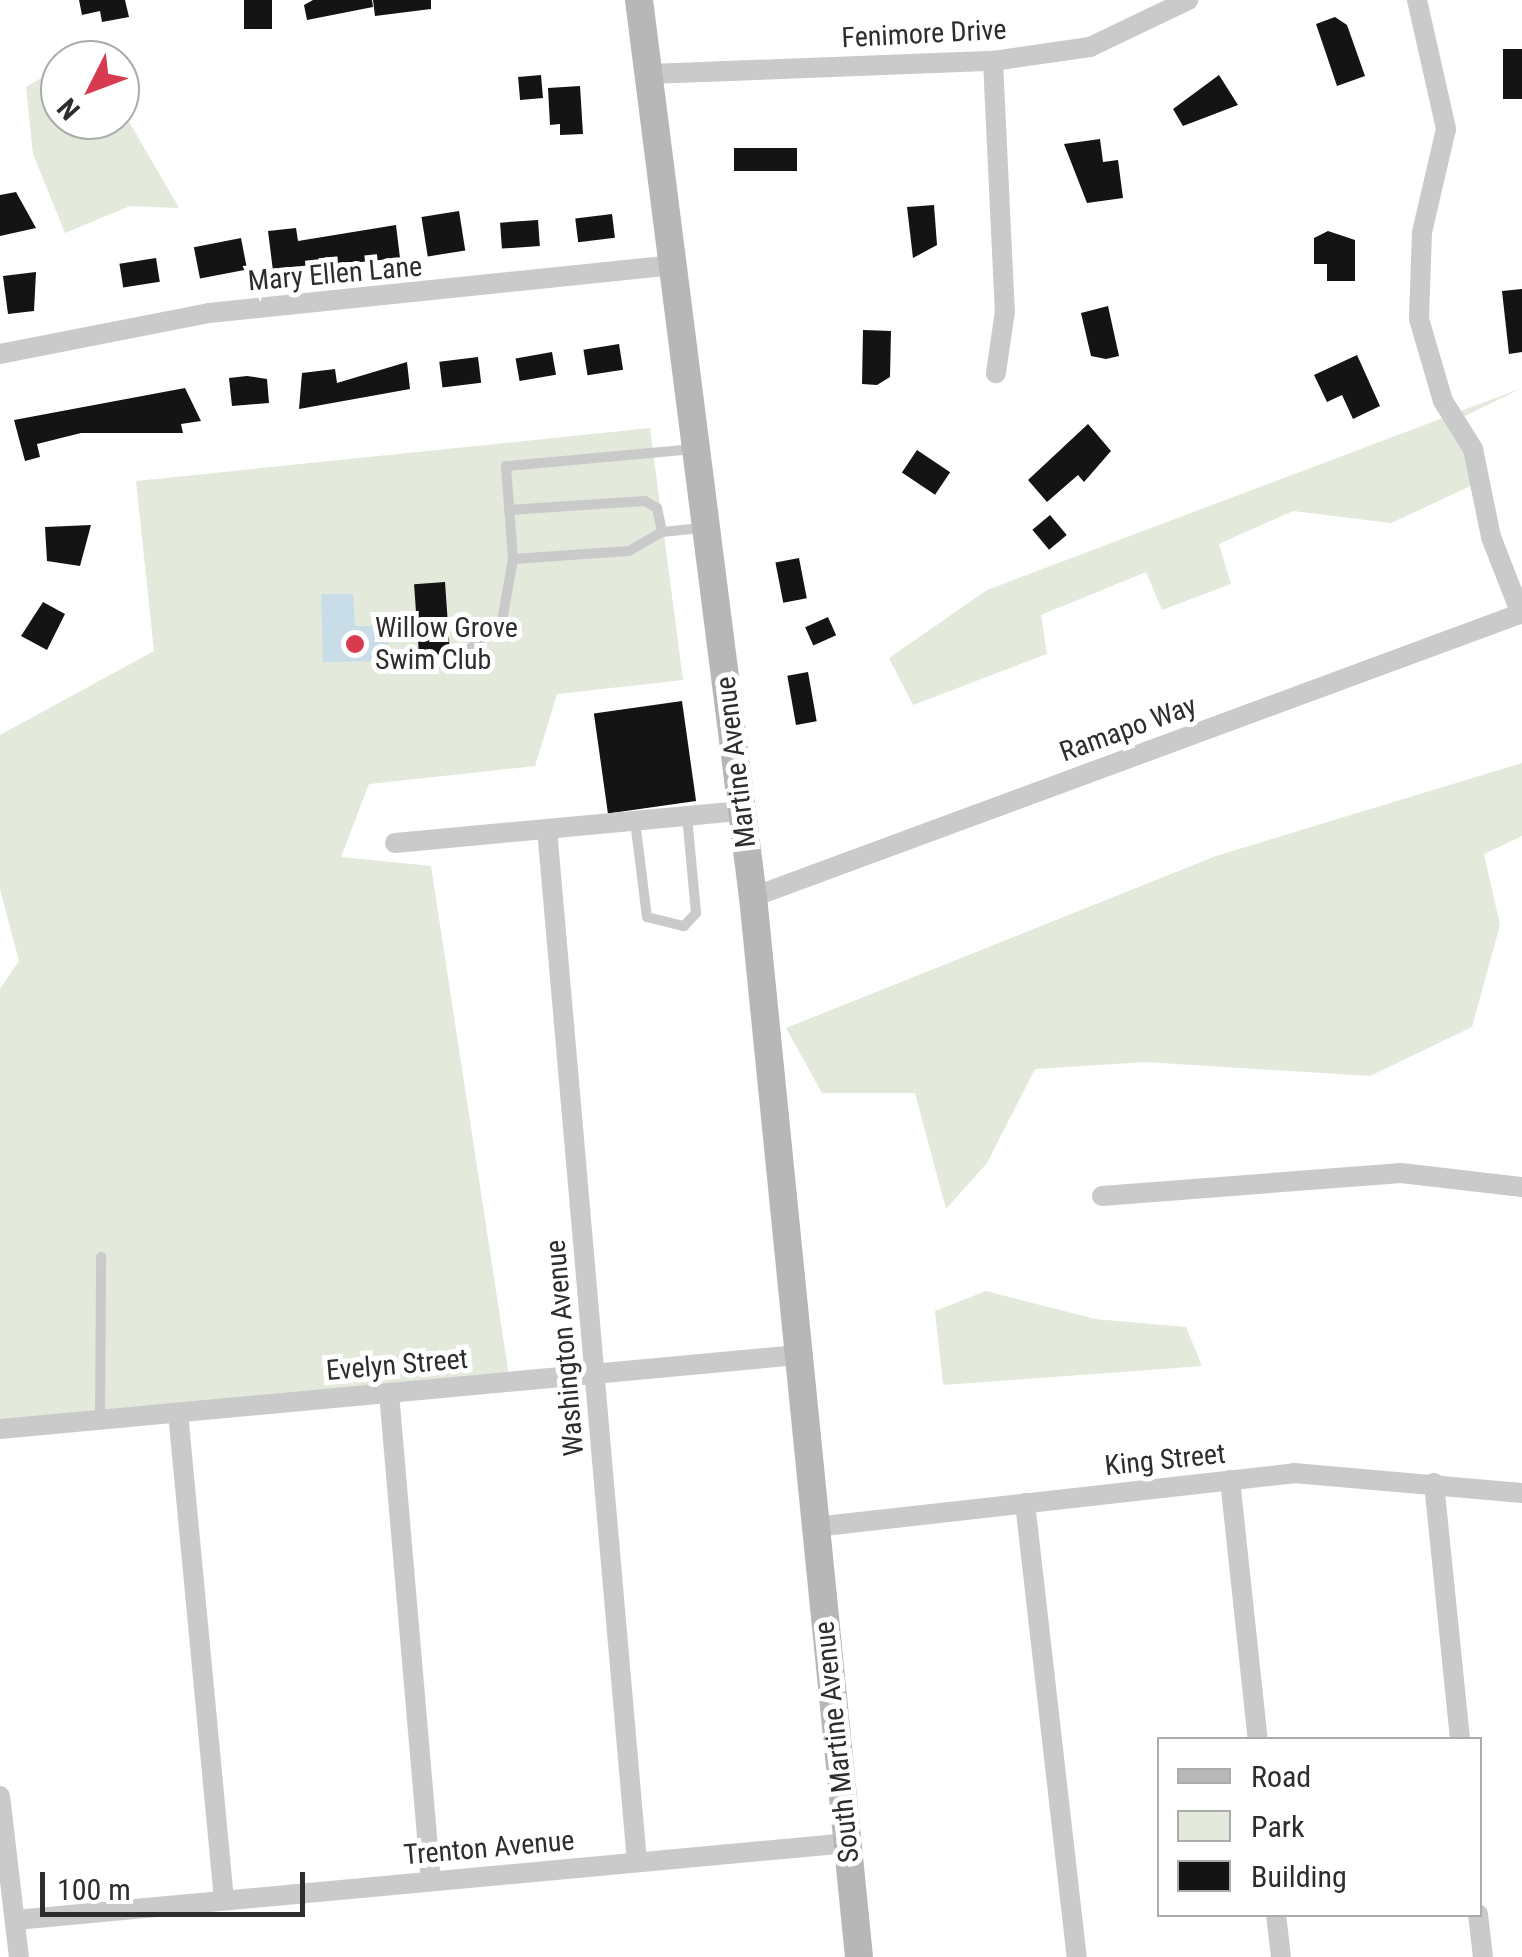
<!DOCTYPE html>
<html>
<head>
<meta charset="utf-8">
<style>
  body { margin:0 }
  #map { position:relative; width:1522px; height:1957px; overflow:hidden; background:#fff; font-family:"Roboto Condensed",sans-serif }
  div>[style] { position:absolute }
  .green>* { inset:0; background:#e3e9db }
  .water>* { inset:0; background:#c8dde8 }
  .building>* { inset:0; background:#141414; transform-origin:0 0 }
  .lane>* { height:10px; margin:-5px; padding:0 5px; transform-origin:5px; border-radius:5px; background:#cacaca }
  .street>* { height:20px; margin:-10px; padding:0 10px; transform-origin:10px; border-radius:10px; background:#cacaca }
  .secondary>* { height:28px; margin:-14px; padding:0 14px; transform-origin:14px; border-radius:14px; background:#b7b7b7 }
  .dots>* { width:28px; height:28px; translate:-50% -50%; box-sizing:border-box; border:5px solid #fff; border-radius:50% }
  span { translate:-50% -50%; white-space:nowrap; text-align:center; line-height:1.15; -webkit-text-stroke:10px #fff; paint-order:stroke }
  .street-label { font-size:28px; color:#2d2d2d }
  .poi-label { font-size:28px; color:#2d2d2d }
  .left { translate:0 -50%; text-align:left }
  .legend { position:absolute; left:1157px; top:1737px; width:325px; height:180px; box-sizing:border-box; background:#fff; border:2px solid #ababab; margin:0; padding:12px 18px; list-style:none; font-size:30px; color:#2d2d2d }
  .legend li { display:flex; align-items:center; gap:20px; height:50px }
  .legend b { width:50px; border:2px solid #ababab }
  .north { position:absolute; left:40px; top:40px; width:100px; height:100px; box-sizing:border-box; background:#fff; border:2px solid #ababab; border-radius:50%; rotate:228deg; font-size:28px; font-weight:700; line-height:40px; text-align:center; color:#2d2d2d }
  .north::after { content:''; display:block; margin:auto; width:35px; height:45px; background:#d83a4f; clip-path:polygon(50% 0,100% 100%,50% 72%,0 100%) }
  .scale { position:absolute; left:40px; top:1872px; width:265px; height:45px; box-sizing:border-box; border:5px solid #2d2d2d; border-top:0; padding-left:12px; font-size:30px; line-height:35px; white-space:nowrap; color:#2d2d2d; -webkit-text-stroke:8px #fff; paint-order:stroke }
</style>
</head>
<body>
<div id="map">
  <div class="green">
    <div style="clip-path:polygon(60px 67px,60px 120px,120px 120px,120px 106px,179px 208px,130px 206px,65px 233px,33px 154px,26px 87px)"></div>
    <div style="clip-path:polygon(1522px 388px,1459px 419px,1486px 479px,1391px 523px,1293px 511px,1219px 544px,1231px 584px,1162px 610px,1146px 572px,1041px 615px,1047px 654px,913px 705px,889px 658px,987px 590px)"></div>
    <div style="clip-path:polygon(650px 428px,683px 680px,557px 694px,535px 766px,369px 784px,341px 857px,431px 866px,509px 1376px,0 1431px,0 989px,19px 961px,0 889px,0 735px,154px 651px,136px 481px)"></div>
    <div style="clip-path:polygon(1522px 763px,1522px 836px,1484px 854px,1500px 925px,1472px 1027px,1370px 1076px,1145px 1062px,1035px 1069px,987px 1163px,946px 1209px,915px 1093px,822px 1093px,786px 1028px,1216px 856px)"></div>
    <div style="clip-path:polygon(986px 1291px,1095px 1319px,1186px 1327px,1202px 1366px,943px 1385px,935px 1311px)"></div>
  </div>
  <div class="water">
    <div style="clip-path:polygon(321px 594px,353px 594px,355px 626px,388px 626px,389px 661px,323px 662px)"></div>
  </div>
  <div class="building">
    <div style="clip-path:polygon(79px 0,125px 0,129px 17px,102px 22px,100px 11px,82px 15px)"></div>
    <div style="left:244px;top:0;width:28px;height:29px"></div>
    <div style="clip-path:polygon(313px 0,372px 0,373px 7px,307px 20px,304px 5px)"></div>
    <div style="clip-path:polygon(373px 0,431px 0,431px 9px,375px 16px)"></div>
    <div style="clip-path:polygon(1335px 17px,1347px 25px,1365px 76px,1337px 86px,1316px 24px)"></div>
    <div style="left:1522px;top:49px;width:50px;height:19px;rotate:90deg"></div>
    <div style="left:541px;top:75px;width:23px;height:23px;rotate:85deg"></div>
    <div style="clip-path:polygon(1219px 75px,1238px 105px,1183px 126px,1173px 109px)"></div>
    <div style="clip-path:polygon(580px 86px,583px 134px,560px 135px,560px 124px,550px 125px,548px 88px)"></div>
    <div style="clip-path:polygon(1100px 139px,1103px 162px,1118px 160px,1123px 198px,1087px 203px,1064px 144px)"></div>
    <div style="left:734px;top:148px;width:63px;height:23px"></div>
    <div style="clip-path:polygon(16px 192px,36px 228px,0 236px,0 195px)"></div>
    <div style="clip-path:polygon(934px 205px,937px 245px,913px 258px,907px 207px)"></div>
    <div style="left:459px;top:211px;width:40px;height:38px;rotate:81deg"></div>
    <div style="left:612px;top:214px;width:24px;height:37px;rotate:83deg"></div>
    <div style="left:538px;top:220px;width:26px;height:38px;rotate:86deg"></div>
    <div style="clip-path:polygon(396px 225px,400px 258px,273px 271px,268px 231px,296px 228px,298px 241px)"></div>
    <div style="clip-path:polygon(1328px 231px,1355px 240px,1355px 281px,1327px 281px,1327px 264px,1314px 264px,1314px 238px)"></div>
    <div style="left:241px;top:238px;width:32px;height:48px;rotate:79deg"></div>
    <div style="left:156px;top:258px;width:24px;height:37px;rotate:81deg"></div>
    <div style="clip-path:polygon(36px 272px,34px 311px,8px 314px,3px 276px)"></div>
    <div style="clip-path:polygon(1522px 289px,1522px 352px,1509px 354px,1502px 291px)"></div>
    <div style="clip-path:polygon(1108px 306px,1119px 356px,1106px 359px,1091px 356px,1081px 313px)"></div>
    <div style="clip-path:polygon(863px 330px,891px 331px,890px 377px,877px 385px,862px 384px)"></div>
    <div style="left:619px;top:344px;width:26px;height:36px;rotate:81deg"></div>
    <div style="left:552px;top:352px;width:23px;height:37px;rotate:80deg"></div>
    <div style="clip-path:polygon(1357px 355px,1380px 406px,1353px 419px,1342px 395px,1327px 402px,1314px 375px)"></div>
    <div style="left:478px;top:357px;width:26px;height:39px;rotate:83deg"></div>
    <div style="clip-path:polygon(407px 362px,410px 389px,299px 409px,302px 373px,335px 369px,337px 383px)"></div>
    <div style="clip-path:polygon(247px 376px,267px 379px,269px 403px,232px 406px,229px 378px)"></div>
    <div style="clip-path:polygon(185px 388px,201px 421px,181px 424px,183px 433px,81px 433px,37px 444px,40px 457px,25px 461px,14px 420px)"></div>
    <div style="clip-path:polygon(1088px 424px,1111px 451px,1084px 482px,1078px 475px,1047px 502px,1028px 480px)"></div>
    <div style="left:917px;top:450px;width:40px;height:27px;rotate:34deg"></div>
    <div style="left:1050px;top:515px;width:26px;height:23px;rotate:50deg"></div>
    <div style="clip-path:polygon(91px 525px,80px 566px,47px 561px,45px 527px)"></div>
    <div style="left:799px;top:558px;width:41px;height:24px;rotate:79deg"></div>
    <div style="left:445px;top:582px;width:72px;height:31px;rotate:86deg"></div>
    <div style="clip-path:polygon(43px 602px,65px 614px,47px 650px,21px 636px)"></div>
    <div style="left:828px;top:617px;width:20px;height:25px;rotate:66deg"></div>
    <div style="left:808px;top:672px;width:50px;height:21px;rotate:80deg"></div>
    <div style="left:682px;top:701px;width:101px;height:89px;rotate:82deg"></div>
  </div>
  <div class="lane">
    <div style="left:694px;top:449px;width:189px;rotate:174.8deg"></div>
    <div style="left:506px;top:466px;width:93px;rotate:85.7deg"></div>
    <div style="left:513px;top:559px;width:116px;rotate:-3.9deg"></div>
    <div style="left:629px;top:551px;width:38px;rotate:-30deg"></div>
    <div style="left:662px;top:532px;width:40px;rotate:-5.7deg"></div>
    <div style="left:509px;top:510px;width:136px;rotate:-3.8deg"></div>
    <div style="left:645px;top:501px;width:14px;rotate:30deg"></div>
    <div style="left:657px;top:508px;width:25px;rotate:78deg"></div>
    <div style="left:453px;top:663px;width:65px;rotate:-40.6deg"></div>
    <div style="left:502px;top:621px;width:63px;rotate:-79.9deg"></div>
    <div style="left:635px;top:821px;width:97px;rotate:82.9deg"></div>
    <div style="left:647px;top:917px;width:38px;rotate:14deg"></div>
    <div style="left:684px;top:926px;width:18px;rotate:-47deg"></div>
    <div style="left:696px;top:913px;width:97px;rotate:-95.3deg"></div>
    <div style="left:100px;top:1419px;width:162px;rotate:-89.6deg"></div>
  </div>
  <div class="street">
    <div style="left:1417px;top:0;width:132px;rotate:77.3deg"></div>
    <div style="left:1446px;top:129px;width:106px;rotate:103.1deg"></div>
    <div style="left:1422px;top:232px;width:87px;rotate:92deg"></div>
    <div style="left:1419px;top:319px;width:85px;rotate:73.7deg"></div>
    <div style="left:1443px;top:401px;width:57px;rotate:58deg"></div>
    <div style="left:1473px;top:449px;width:90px;rotate:78.4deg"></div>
    <div style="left:1491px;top:537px;width:83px;rotate:68.7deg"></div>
    <div style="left:993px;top:61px;width:250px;rotate:87.3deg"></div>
    <div style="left:1005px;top:311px;width:63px;rotate:98.3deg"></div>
    <div style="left:650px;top:74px;width:343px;rotate:-2.2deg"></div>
    <div style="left:993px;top:61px;width:98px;rotate:-8.2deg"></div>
    <div style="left:1090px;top:47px;width:109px;rotate:-25.6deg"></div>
    <div style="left:0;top:354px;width:213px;rotate:-11.1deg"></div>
    <div style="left:209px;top:313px;width:470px;rotate:-5.9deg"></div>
    <div style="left:547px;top:829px;width:1037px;rotate:85.02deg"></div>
    <div style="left:395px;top:843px;width:348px;rotate:-5.3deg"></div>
    <div style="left:753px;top:897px;width:820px;rotate:-20.27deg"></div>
    <div style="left:1102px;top:1196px;width:300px;rotate:-4.4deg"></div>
    <div style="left:1401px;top:1173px;width:122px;rotate:6.6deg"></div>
    <div style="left:389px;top:1393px;width:490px;rotate:85.1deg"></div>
    <div style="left:178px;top:1413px;width:489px;rotate:84.6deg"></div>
    <div style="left:0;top:1429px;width:801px;rotate:-5.3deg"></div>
    <div style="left:1230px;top:1480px;width:262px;rotate:83.9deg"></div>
    <div style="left:1434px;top:1483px;width:258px;rotate:84.2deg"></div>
    <div style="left:1025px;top:1503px;width:457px;rotate:83.5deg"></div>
    <div style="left:815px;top:1527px;width:482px;rotate:-6.4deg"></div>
    <div style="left:1294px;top:1473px;width:229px;rotate:5deg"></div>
    <div style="left:0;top:1796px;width:162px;rotate:83.3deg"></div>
    <div style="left:1276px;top:1914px;width:43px;rotate:83.4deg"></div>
    <div style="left:1478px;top:1914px;width:43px;rotate:83.4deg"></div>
    <div style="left:16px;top:1920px;width:836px;rotate:-5.29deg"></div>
  </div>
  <div class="secondary">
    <div style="left:639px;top:0;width:904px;rotate:82.76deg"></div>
    <div style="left:753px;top:897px;width:1065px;rotate:84.29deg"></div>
  </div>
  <div class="dots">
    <div style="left:355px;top:644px;background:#d83a4f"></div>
  </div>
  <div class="street-label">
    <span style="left:924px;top:34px;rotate:-3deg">Fenimore Drive</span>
    <span style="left:335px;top:274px;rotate:-5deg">Mary Ellen Lane</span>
    <span style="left:1128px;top:729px;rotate:-20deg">Ramapo Way</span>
    <span style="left:736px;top:762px;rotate:-97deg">Martine Avenue</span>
    <span style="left:565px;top:1348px;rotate:-95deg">Washington Avenue</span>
    <span style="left:397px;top:1365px;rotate:-5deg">Evelyn Street</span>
    <span style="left:1165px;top:1460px;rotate:-6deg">King Street</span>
    <span style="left:837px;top:1742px;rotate:-96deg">South Martine Avenue</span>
    <span style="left:489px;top:1848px;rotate:-5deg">Trenton Avenue</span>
  </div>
  <div class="poi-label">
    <span class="left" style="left:375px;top:644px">Willow Grove<br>Swim Club</span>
  </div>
  <ul class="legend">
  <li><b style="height:12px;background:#b7b7b7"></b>Road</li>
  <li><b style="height:28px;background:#e3e9db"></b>Park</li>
  <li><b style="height:28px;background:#141414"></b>Building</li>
  </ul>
  <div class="north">N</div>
  <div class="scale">100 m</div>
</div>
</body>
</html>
